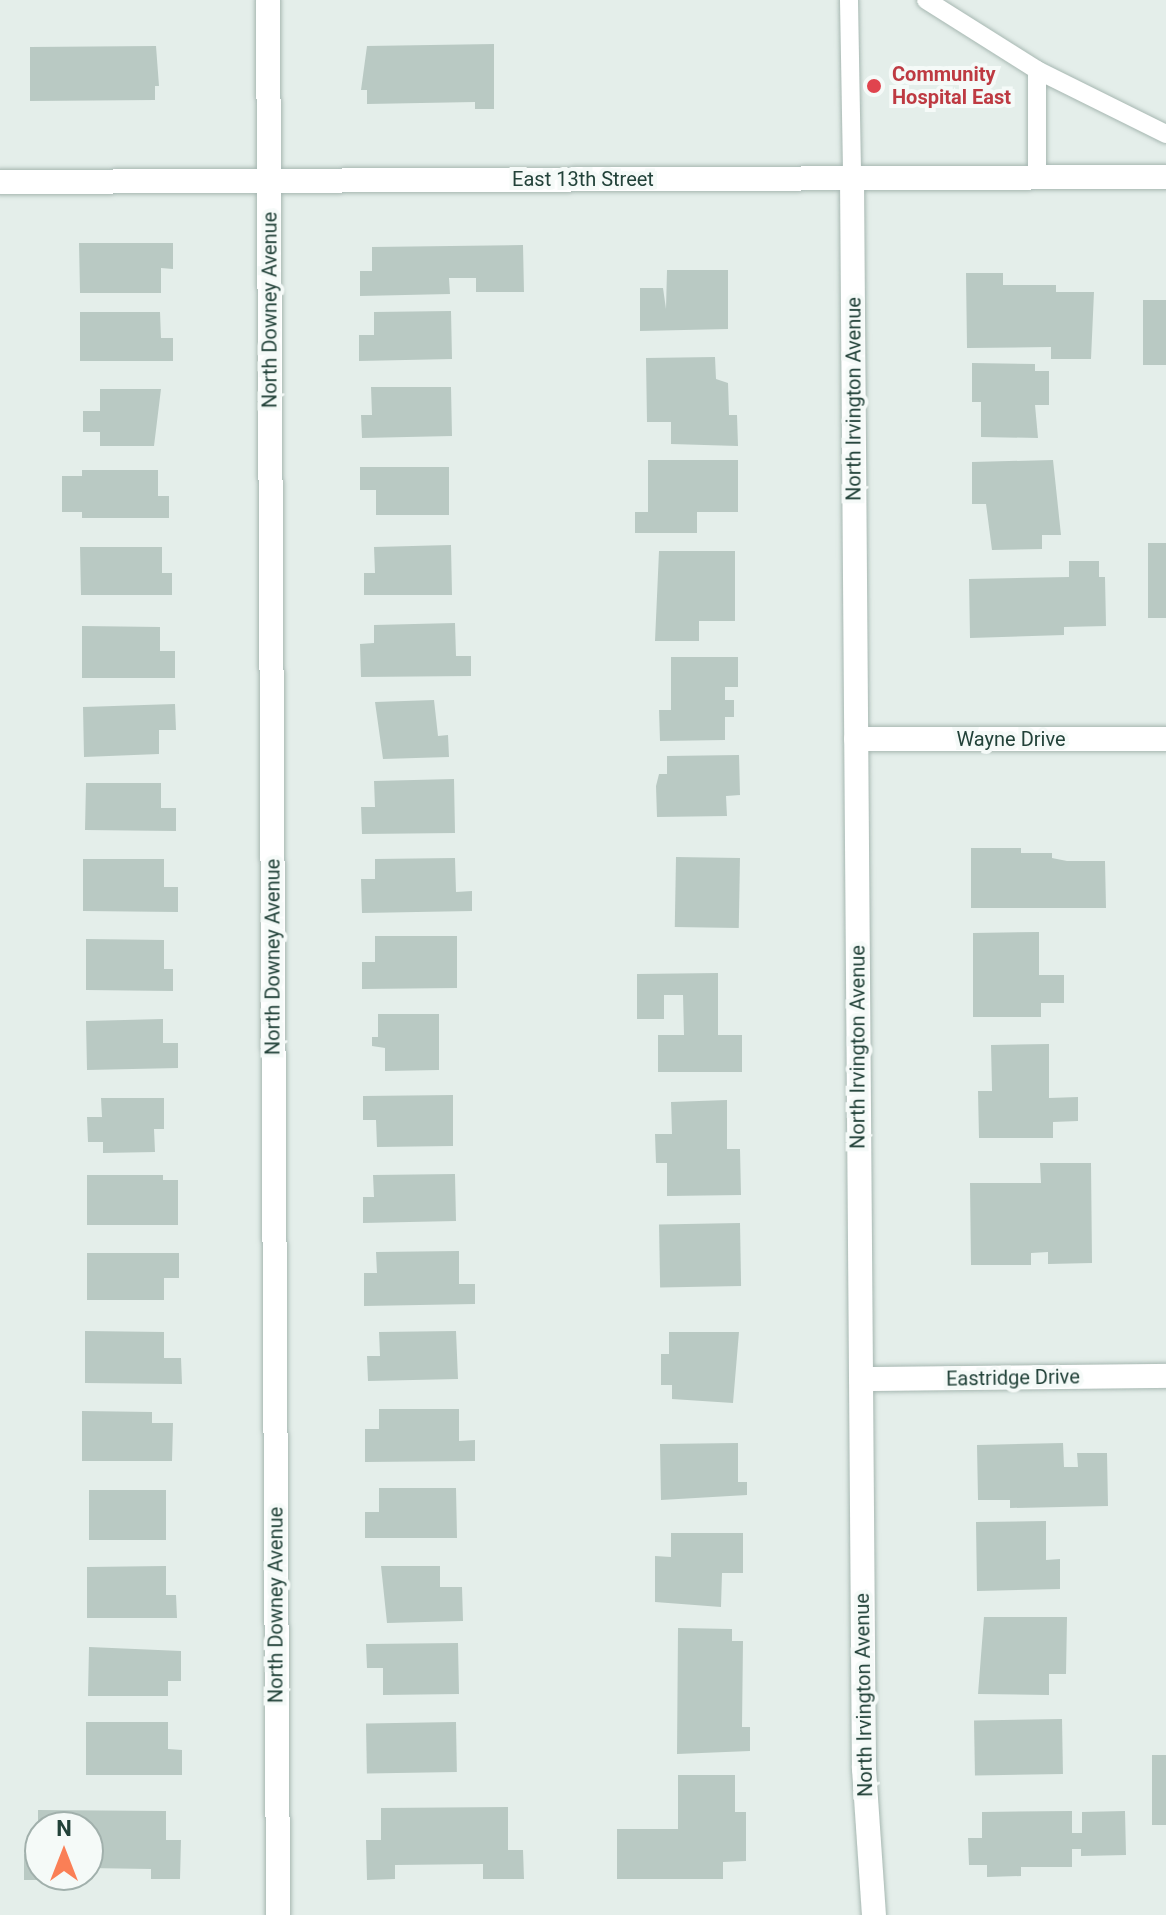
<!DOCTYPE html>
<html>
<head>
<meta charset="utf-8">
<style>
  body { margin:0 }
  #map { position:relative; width:1166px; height:1915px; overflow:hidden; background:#e4eeea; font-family:Roboto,sans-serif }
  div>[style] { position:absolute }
  .building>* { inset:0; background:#b9c9c3; transform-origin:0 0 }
  .roads { filter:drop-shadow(0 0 2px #a6b7b1) drop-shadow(0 0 2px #a6b7b1) }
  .lane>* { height:18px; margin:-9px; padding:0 9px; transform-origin:9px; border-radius:9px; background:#fff }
  .street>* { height:24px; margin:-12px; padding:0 12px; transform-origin:12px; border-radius:12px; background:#fff }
  .dots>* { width:22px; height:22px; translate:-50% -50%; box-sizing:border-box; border:4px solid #f5faf8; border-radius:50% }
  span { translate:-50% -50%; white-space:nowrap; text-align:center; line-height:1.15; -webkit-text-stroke:8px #f5faf8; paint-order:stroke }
  .health-label { font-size:20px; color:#be3a42; font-weight:700 }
  .left { translate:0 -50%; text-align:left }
  .street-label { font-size:20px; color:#224239 }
  .north { position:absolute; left:24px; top:1811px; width:80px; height:80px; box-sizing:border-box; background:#f5faf8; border:2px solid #a1b0ac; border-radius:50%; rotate:0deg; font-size:22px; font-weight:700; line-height:32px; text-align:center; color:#224239 }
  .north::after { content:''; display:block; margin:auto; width:28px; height:36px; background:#fa7f56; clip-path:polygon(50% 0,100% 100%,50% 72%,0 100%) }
</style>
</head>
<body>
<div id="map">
  <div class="building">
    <div style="clip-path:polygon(494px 44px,494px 109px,475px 109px,475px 102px,367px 104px,367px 90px,361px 90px,367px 46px)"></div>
    <div style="clip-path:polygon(156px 46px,159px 86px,155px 86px,155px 100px,30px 101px,30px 47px)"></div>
    <div style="clip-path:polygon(79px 243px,173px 243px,173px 269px,161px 268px,161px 293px,80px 293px)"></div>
    <div style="clip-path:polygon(523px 245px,524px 292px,476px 292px,476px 278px,449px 278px,450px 294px,360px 296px,360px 271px,372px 271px,372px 247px)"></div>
    <div style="clip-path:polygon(667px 270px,728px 270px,728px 329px,640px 331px,640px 288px,663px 288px,666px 309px)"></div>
    <div style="clip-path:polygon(966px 273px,1003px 273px,1003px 285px,1056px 285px,1056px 292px,1094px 292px,1091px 359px,1051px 359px,1051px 347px,967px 348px)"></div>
    <div style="left:1143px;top:300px;width:23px;height:65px"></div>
    <div style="clip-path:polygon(451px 311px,452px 359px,359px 361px,359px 335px,374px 335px,374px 312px)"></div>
    <div style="clip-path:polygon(80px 312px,160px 312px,161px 338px,173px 338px,173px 361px,80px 361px)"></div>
    <div style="clip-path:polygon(715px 357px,716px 379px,728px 383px,729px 415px,737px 415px,738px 446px,671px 444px,671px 422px,647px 422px,646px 358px)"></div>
    <div style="clip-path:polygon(972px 363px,1035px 364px,1035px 371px,1049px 371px,1049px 405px,1035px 405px,1038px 438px,981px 437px,981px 402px,972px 402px)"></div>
    <div style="clip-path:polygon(371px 387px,451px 387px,452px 436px,362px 438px,361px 415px,372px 415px)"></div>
    <div style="clip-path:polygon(100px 389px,161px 389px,154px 446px,100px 446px,100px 432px,83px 432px,83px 411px,100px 411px)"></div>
    <div style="clip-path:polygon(648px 460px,738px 460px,738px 512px,697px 512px,697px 533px,635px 533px,635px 512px,648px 512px)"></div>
    <div style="clip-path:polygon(1053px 460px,1061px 535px,1042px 535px,1042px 549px,992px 550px,986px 504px,972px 504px,972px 462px)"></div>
    <div style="clip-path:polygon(360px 467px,449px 467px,449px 515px,376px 515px,376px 490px,360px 490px)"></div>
    <div style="clip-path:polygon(82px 470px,158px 470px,158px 496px,169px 496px,169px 518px,82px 518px,82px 512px,62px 512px,62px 476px,82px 476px)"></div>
    <div style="left:1148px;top:543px;width:18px;height:75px"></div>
    <div style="clip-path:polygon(451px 545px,452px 595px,364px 595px,364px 573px,375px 573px,374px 547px)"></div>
    <div style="clip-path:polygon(80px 547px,162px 547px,162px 573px,172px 573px,172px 595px,81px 595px)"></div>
    <div style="clip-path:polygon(659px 551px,735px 551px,735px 621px,699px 621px,699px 641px,655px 641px)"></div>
    <div style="clip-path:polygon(1069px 561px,1099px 561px,1099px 577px,1105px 577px,1106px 626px,1064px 627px,1064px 635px,970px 638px,969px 579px,1069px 577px)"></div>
    <div style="clip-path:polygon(455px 623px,456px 656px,471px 656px,471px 676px,361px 677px,360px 644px,374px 643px,374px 625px)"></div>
    <div style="clip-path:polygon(82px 626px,160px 627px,160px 651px,175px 651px,175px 678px,82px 678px)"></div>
    <div style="clip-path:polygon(671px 657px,738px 657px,738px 687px,725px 687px,725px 700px,734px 700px,734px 717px,725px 717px,725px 740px,660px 741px,659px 710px,671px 710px)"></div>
    <div style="clip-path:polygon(434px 700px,438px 736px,448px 735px,449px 757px,383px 759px,375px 702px)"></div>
    <div style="clip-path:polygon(175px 704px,176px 730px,159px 730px,159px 754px,84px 757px,83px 707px)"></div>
    <div style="clip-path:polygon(739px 755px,740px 795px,726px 796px,727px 816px,657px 817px,656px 786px,659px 774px,667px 774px,667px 756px)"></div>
    <div style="clip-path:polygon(454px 779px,455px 833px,362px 834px,361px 807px,375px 807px,374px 781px)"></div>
    <div style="clip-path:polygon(86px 783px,161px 783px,161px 808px,176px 808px,176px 831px,85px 830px)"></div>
    <div style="clip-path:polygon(971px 848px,1021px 848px,1021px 853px,1052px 853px,1052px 858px,1067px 861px,1105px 861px,1106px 908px,971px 908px)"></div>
    <div style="left:676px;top:857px;width:64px;height:70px;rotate:1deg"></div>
    <div style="clip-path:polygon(455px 858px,456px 892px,472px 891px,472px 911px,362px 913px,361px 879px,375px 879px,375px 859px)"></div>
    <div style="clip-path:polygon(83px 859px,164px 859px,164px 887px,178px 887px,178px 912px,83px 911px)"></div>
    <div style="clip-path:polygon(1039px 932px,1039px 975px,1064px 975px,1064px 1003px,1041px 1003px,1041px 1017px,973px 1017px,973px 933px)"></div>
    <div style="clip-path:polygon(375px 936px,457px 936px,457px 988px,362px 989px,362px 962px,375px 962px)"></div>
    <div style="clip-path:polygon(86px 939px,164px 940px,164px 969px,173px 969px,173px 991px,86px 990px)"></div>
    <div style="clip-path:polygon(718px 973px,718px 1035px,742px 1035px,742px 1072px,658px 1072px,658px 1035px,684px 1035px,683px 995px,664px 995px,664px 1019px,637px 1019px,637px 974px)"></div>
    <div style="clip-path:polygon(378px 1014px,439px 1014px,439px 1070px,385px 1071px,385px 1048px,372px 1046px,372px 1037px,378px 1037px)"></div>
    <div style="clip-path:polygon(163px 1019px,163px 1043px,178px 1043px,178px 1068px,87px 1070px,86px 1021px)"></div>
    <div style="clip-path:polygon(1049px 1044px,1049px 1098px,1078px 1097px,1078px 1121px,1053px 1122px,1053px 1138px,979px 1138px,978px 1091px,992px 1091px,991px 1045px)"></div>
    <div style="clip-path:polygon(453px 1095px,453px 1146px,377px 1147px,376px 1120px,363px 1120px,363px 1096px)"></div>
    <div style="clip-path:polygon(101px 1098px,164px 1098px,164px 1129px,154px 1129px,155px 1152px,103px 1153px,103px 1142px,88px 1142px,87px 1117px,102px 1117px)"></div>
    <div style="clip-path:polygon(727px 1100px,727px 1149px,740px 1149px,741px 1195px,667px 1196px,667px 1163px,656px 1163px,655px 1134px,672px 1134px,671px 1102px)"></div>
    <div style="clip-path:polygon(1040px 1163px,1091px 1163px,1092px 1263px,1048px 1264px,1048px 1252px,1031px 1253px,1031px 1265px,971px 1265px,970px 1183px,1041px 1183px)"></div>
    <div style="clip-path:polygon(455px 1174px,456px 1221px,363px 1223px,363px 1197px,374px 1197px,373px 1175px)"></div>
    <div style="clip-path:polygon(87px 1175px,163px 1175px,163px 1180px,178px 1180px,178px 1225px,87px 1225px)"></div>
    <div style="left:740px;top:1223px;width:63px;height:81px;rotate:89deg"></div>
    <div style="clip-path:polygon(459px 1251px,459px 1284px,475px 1284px,475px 1304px,364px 1306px,364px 1273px,377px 1273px,376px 1252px)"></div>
    <div style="clip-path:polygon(87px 1253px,179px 1253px,179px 1278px,164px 1278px,164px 1300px,87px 1300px)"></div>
    <div style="clip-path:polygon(85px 1331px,164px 1332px,164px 1358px,181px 1358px,182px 1384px,85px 1383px)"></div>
    <div style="clip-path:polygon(456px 1331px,458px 1379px,368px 1381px,367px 1356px,380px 1356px,379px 1332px)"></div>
    <div style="clip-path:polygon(669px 1332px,739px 1332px,733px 1403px,672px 1399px,672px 1385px,661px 1385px,661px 1354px,669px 1354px)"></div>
    <div style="clip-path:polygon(379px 1409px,459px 1409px,459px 1441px,475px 1440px,475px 1461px,365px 1462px,365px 1429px,379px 1429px)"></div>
    <div style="clip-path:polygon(82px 1411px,152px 1412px,152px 1423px,173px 1423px,172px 1461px,82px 1461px)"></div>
    <div style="clip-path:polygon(738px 1443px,738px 1482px,747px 1482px,747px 1495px,661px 1500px,660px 1444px)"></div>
    <div style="clip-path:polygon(1063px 1443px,1064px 1467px,1078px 1467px,1077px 1453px,1107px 1453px,1108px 1506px,1010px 1508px,1010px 1500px,978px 1500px,977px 1445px)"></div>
    <div style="clip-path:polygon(379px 1488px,456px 1488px,457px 1538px,365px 1538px,365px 1512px,379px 1512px)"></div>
    <div style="left:89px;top:1490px;width:77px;height:50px"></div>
    <div style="clip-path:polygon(1046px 1521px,1046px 1560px,1060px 1559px,1060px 1589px,977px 1591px,976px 1522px)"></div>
    <div style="clip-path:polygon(671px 1533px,743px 1533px,743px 1573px,722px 1573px,721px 1607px,655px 1602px,655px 1556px,671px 1557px)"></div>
    <div style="clip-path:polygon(166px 1566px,166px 1595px,176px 1595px,177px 1618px,87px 1618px,87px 1567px)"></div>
    <div style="clip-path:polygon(381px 1566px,440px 1566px,440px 1587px,462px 1587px,463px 1621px,387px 1623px)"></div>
    <div style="clip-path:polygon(984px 1617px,1067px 1617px,1066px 1674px,1049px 1674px,1049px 1695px,978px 1694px)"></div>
    <div style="clip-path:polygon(678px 1628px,732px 1629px,732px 1641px,743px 1641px,742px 1727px,750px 1727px,750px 1751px,677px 1754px)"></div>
    <div style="clip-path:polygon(458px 1643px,459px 1694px,383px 1695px,383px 1668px,367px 1668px,366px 1644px)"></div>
    <div style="clip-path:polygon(89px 1647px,181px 1651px,181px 1681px,168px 1681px,168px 1696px,88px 1696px)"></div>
    <div style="left:1062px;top:1719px;width:55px;height:88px;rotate:89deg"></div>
    <div style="clip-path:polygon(86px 1722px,168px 1722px,168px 1749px,182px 1750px,182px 1775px,86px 1775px)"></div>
    <div style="left:456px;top:1722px;width:50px;height:90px;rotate:89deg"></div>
    <div style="left:1152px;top:1755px;width:14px;height:70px"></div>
    <div style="clip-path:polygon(678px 1775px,735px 1775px,735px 1812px,746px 1812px,746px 1861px,723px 1862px,723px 1879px,617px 1879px,617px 1829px,678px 1829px)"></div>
    <div style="clip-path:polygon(508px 1807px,508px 1850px,523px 1850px,524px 1879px,483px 1879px,483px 1864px,395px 1865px,395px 1879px,367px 1880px,366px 1840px,381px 1840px,381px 1808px)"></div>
    <div style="clip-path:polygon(38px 1810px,166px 1811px,166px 1840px,181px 1840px,180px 1879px,151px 1879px,151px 1869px,88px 1868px,88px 1827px,38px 1827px)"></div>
    <div style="clip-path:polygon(1072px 1811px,1072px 1833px,1082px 1833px,1082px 1812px,1125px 1811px,1126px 1855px,1081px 1856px,1081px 1849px,1072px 1849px,1072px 1867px,1021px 1867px,1021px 1876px,987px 1877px,987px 1865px,969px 1865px,968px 1838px,982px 1838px,982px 1812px)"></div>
    <div style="clip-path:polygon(37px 1847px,40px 1875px,64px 1875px,64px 1880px,24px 1880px,24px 1854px,37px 1855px)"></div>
  </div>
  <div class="roads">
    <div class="lane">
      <div style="left:849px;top:0;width:179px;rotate:89deg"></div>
      <div style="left:926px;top:0;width:131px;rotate:32.2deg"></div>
      <div style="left:1037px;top:70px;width:107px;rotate:90deg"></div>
      <div style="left:1037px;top:70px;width:144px;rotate:26.4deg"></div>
    </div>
    <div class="street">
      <div style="left:268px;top:0;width:1915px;rotate:89.7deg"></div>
      <div style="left:852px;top:179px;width:1590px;rotate:89.57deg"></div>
      <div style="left:864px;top:1769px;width:146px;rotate:86.1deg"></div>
      <div style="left:0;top:182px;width:1166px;rotate:-0.25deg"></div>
      <div style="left:856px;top:739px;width:310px"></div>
      <div style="left:861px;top:1379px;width:305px;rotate:-0.6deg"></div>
    </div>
  </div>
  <div class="dots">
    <div style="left:874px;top:86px;background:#e0444e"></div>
  </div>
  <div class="health-label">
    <span class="left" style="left:892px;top:86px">Community<br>Hospital East</span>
  </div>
  <div class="street-label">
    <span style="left:583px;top:179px">East 13th Street</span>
    <span style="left:270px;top:310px;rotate:-90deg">North Downey Avenue</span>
    <span style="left:854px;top:399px;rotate:-90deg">North Irvington Avenue</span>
    <span style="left:1011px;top:739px">Wayne Drive</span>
    <span style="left:273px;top:957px;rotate:-90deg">North Downey Avenue</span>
    <span style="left:858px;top:1047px;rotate:-90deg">North Irvington Avenue</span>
    <span style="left:1013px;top:1378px;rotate:-1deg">Eastridge Drive</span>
    <span style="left:276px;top:1605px;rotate:-90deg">North Downey Avenue</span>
    <span style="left:864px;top:1695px;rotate:-91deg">North Irvington Avenue</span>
  </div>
  <div class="north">N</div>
</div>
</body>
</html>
